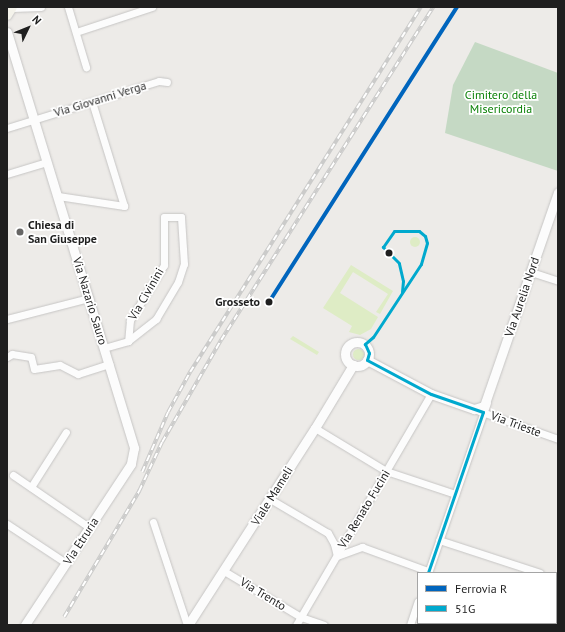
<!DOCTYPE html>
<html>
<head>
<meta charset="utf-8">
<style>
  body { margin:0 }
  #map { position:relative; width:565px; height:632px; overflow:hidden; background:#edebe8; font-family:"PT Sans",sans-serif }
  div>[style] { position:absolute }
  .grass>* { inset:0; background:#deecc5 }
  .round { border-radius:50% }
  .cemetery>* { inset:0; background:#c5d9c4 }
  .roads { filter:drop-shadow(0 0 1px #c6c5c4) drop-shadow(0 0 1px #c6c5c4) }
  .minor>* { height:7px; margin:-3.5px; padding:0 3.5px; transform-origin:3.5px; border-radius:3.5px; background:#fcfcfc }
  .tertiary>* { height:9px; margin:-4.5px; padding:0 4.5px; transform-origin:4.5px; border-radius:4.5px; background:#fcfcfc }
  .tertiary>.ring { margin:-4.5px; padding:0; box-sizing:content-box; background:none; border:9px solid #fcfcfc; border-radius:50% }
  .secondary>* { height:10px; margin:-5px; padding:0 5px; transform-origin:5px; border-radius:5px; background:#f4f3eb }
  .rail>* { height:3.5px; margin-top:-1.75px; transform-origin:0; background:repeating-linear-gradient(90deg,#fff 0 6px,#cbcbca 0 12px); box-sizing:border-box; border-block:1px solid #cbcbca }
  .bus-1>* { height:3px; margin:-1.5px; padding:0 1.5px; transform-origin:1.5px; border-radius:1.5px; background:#00a9ce }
  .rail-1>* { height:4px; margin:-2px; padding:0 2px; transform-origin:2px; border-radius:2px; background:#0065bd }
  .dots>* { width:11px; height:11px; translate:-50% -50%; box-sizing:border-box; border:2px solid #fff; border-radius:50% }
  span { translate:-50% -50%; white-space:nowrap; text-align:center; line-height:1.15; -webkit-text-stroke:3.5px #fff; paint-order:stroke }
  .park-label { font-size:12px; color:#0b8208 }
  .street-label { font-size:12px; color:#1f1f1f }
  .poi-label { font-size:12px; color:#1f1f1f; font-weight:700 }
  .left { translate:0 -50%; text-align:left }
  .stop-label { font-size:12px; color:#1f1f1f; font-weight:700 }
  .right { translate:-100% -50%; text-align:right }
  .frame { position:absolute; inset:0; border:8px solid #1f1f1f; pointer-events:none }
  .legend { position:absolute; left:417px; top:572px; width:140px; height:52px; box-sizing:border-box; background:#fff; border:1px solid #a5a5a5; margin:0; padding:5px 7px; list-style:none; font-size:12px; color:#1f1f1f }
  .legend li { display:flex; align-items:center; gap:8px; height:20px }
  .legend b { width:20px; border:1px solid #a5a5a5 }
  .north { position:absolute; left:8px; top:8px; width:40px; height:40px; -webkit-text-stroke:3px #fff; paint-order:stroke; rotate:47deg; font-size:11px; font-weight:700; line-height:16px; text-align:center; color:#1f1f1f }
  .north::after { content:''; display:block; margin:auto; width:14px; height:18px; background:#1f1f1f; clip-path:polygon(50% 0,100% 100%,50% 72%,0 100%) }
</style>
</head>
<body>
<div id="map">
  <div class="grass">
    <div class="round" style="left:410px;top:237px;width:10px;height:10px"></div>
    <div style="clip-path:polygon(351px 265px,393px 291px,380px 314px,376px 312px,388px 294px,353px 272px,340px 293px,378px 317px,371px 329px,360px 335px,349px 332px,352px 326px,323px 308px)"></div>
    <div style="clip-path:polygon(293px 336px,319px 352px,317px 355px,290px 339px)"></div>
    <div class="round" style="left:352.5px;top:348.5px;width:11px;height:11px"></div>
  </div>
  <div class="cemetery">
    <div style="clip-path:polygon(475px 42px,558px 73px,558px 171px,445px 133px,453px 85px)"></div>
  </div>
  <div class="roads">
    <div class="minor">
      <div style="left:68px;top:7px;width:63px;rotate:73.3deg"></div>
      <div style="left:12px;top:8px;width:29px;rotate:-2deg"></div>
      <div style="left:76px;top:32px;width:80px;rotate:-18.2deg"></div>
      <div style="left:7px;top:128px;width:159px;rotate:-17.2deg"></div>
      <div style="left:159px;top:81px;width:8px;rotate:7deg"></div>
      <div style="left:7px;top:174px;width:42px;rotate:-16.7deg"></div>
      <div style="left:58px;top:196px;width:67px;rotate:8.6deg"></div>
      <div style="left:124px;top:206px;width:109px;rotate:-107.1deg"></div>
      <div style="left:531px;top:272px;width:28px;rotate:18deg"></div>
      <div style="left:7px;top:319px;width:85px;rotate:-14.4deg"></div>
      <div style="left:104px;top:348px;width:25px;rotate:-16deg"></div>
      <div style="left:128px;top:341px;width:36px;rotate:-38deg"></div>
      <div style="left:156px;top:319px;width:43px;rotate:-59.3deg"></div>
      <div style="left:178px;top:282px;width:19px;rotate:-72deg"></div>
      <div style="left:184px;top:264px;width:47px;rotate:-93.7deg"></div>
      <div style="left:181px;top:217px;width:17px;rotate:180deg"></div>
      <div style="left:164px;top:217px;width:48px;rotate:90deg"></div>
      <div style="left:164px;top:265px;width:65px;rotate:121.7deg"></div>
      <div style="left:130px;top:320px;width:21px;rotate:95deg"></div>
      <div style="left:7px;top:357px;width:6px;rotate:-31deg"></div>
      <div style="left:12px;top:354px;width:19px;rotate:9deg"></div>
      <div style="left:31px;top:357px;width:12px;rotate:76deg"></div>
      <div style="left:34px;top:369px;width:26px;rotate:-9deg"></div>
      <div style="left:60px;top:365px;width:20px;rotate:27deg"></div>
      <div style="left:78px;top:374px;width:33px;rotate:-18deg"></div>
      <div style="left:479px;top:411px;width:84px;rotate:19.5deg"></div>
      <div style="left:315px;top:428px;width:83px;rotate:31.2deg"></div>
      <div style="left:386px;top:471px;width:73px;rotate:18.4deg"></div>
      <div style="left:13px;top:475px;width:93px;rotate:34.5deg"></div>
      <div style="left:31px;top:487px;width:65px;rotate:-57.5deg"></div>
      <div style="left:270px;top:499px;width:67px;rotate:30.4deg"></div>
      <div style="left:328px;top:533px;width:13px;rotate:61deg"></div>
      <div style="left:334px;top:544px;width:12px;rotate:76deg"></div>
      <div style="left:337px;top:556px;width:27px;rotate:-20deg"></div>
      <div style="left:362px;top:547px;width:70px;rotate:20deg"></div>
      <div style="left:153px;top:522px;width:108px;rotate:71.7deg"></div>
      <div style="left:7px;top:524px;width:71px;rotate:33.5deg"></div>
      <div style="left:439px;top:540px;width:106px;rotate:18.1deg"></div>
      <div style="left:224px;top:571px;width:90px;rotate:30.9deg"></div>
      <div style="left:301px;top:617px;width:24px;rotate:19deg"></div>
      <div style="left:428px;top:573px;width:180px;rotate:-70.9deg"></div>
      <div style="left:556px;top:578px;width:2px;rotate:27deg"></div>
      <div style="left:296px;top:625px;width:268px;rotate:-59.7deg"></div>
      <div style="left:410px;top:625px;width:25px;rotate:-72deg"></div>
    </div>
    <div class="tertiary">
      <div style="left:7px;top:32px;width:435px;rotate:73deg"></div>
      <div style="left:134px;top:448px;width:16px;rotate:101deg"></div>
      <div style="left:131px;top:464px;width:193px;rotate:123.4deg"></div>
      <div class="ring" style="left:345px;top:342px;width:15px;height:15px"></div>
      <div style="left:367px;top:360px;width:72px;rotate:28deg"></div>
      <div style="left:431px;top:394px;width:46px;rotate:19.2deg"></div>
      <div style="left:474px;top:409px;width:10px;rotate:-17deg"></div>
      <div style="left:484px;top:406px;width:226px;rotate:-70.9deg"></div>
      <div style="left:188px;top:625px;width:234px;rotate:-57.2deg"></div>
      <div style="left:315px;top:428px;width:74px;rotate:-58.9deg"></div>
    </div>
    <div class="secondary">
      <div style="left:7px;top:15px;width:9px;rotate:-58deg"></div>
    </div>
  </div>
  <div class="rail">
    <div style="left:142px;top:472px;width:65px;rotate:-66.6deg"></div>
    <div style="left:168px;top:412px;width:46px;rotate:-61.2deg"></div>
    <div style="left:190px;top:372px;width:432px;rotate:-57.7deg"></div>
    <div style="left:64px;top:617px;width:147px;rotate:-59.2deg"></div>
    <div style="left:139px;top:491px;width:54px;rotate:-64.9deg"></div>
    <div style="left:162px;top:442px;width:118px;rotate:-60deg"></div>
    <div style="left:221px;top:340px;width:395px;rotate:-57.5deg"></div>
  </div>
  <div class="bus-1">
    <div style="left:402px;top:292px;width:11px;rotate:-85deg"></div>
    <div style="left:403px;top:281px;width:18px;rotate:-103deg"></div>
    <div style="left:399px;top:263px;width:23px;rotate:-135deg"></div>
    <div style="left:383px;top:247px;width:19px;rotate:-55deg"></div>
    <div style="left:394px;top:231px;width:25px"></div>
    <div style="left:419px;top:231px;width:8px;rotate:40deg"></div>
    <div style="left:425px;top:236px;width:7px;rotate:74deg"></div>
    <div style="left:427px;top:243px;width:22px;rotate:106deg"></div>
    <div style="left:421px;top:264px;width:87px;rotate:123.3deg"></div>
    <div style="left:373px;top:337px;width:11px;rotate:139deg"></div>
    <div style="left:365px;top:344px;width:10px;rotate:66deg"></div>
    <div style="left:369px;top:353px;width:7px;rotate:106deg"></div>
    <div style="left:367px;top:360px;width:72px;rotate:28deg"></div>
    <div style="left:431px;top:394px;width:55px;rotate:19.1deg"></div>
    <div style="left:483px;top:412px;width:170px;rotate:108.9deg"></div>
  </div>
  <div class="rail-1">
    <div style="left:269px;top:302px;width:350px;rotate:-57.5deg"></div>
  </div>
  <div class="dots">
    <div style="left:20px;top:232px;background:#676665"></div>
    <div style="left:389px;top:253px;background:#1f1f1f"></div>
    <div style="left:269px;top:302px;background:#1f1f1f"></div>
  </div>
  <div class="park-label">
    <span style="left:501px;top:102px">Cimitero della<br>Misericordia</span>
  </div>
  <div class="street-label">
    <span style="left:100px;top:99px;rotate:-17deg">Via Giovanni Verga</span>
    <span style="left:146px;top:294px;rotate:-60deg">Via Civinini</span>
    <span style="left:522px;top:297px;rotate:-71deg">Via Aurelia Nord</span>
    <span style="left:90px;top:301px;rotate:73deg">Via Nazario Sauro</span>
    <span style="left:516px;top:424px;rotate:20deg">Via Trieste</span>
    <span style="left:272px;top:496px;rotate:-58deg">Viale Mameli</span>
    <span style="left:364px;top:509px;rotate:-59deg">Via Renato Fucini</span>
    <span style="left:81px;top:541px;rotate:-57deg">Via Etruria</span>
    <span style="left:263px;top:594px;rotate:31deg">Via Trento</span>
  </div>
  <div class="poi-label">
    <span class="left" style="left:28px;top:232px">Chiesa di<br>San Giuseppe</span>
  </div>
  <div class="stop-label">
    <span class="right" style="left:260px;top:302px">Grosseto</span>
  </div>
  <div class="frame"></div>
  <ul class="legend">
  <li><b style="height:5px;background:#0065bd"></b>Ferrovia R</li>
  <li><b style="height:5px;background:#00a9ce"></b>51G</li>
  </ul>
  <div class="north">N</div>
</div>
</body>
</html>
